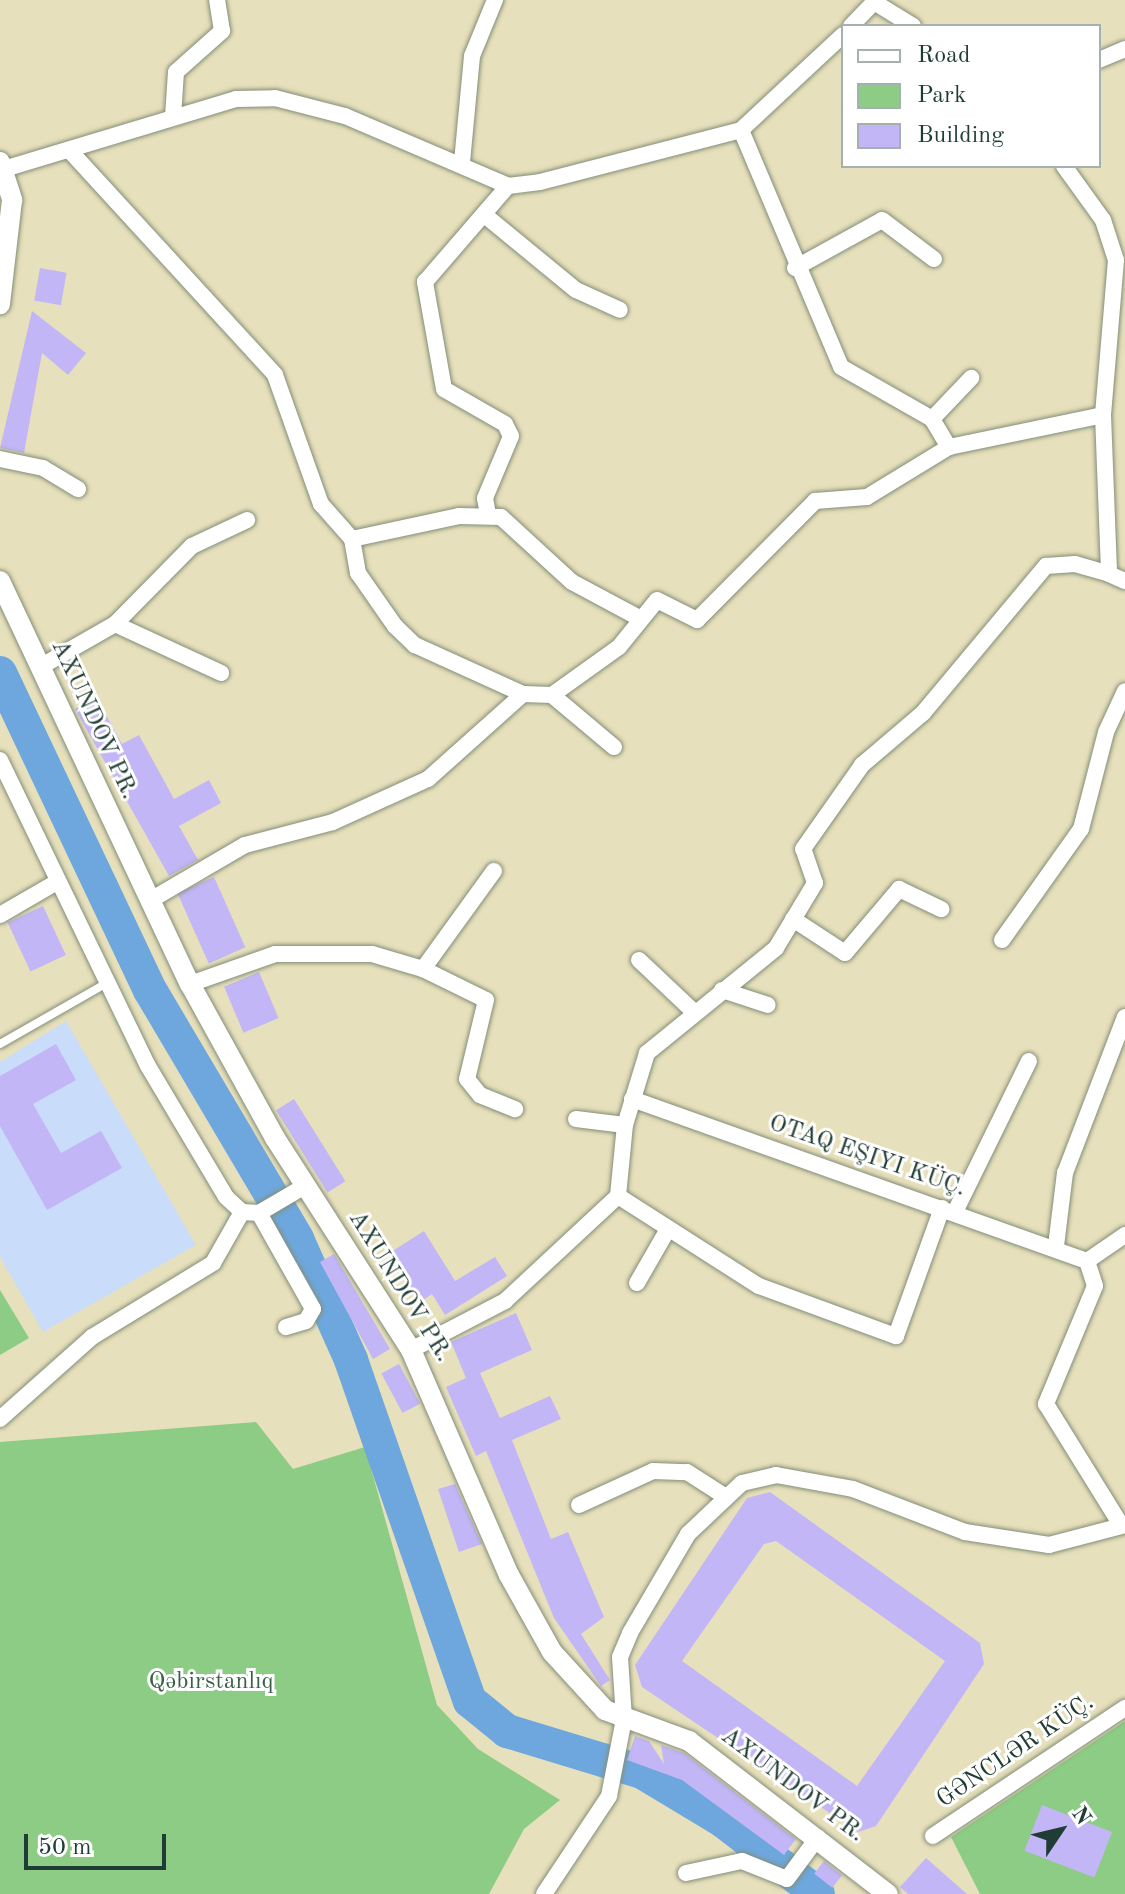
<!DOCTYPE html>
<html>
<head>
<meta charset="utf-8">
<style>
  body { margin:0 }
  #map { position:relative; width:1125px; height:1894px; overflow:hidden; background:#e7e0bc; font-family:"Old Standard TT",serif }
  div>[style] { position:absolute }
  .built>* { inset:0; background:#c9dcf9 }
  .green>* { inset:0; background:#8ccc84 }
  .river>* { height:34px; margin:-17px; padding:0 17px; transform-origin:17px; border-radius:17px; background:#6da7dd }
  .building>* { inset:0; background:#c2b6f6; transform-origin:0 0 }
  .roads { filter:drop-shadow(0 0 2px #838e78) drop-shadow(0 0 2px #838e78) }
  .service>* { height:8px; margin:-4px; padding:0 4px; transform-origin:4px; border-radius:4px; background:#fff }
  .minor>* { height:16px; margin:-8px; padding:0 8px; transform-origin:8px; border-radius:8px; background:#fff }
  .tertiary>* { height:20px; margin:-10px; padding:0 10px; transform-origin:10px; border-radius:10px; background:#fff }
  span { translate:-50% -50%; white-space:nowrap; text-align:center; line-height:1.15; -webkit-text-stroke:6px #fff; paint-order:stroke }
  .street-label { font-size:24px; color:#1f3d34 }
  .park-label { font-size:24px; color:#3a6148 }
  .legend { position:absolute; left:841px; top:24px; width:260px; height:144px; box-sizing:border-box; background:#fff; border:2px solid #a5b1ae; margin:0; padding:10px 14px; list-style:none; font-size:24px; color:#1f3d34 }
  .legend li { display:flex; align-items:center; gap:16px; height:40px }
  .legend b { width:40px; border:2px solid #a5b1ae }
  .north { position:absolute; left:1021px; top:1790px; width:80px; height:80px; -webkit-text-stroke:6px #fff; paint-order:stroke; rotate:55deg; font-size:22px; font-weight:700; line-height:32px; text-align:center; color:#1f3d34 }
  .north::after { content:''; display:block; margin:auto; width:28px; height:36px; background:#1f3d34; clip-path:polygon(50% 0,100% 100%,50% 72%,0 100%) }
  .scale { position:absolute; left:24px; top:1834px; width:142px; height:36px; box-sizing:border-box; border:4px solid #1f3d34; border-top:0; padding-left:10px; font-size:24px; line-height:28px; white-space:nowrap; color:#1f3d34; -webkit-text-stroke:6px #fff; paint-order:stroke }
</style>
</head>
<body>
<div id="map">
  <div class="built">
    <div style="clip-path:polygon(66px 1021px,196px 1245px,43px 1332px,0 1257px,0 1062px)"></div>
  </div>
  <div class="green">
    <div style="clip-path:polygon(0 1290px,29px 1338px,0 1355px)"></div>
    <div style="clip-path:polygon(256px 1422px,293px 1469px,365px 1447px,437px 1705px,478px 1749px,560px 1800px,524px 1829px,489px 1894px,0 1894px,0 1442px)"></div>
    <div style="clip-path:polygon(1125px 1721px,1125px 1894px,980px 1894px,951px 1837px)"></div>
  </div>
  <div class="river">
    <div style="left:0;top:673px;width:351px;rotate:64.7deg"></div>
    <div style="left:150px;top:990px;width:289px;rotate:59.4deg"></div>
    <div style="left:297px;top:1239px;width:133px;rotate:65.9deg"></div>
    <div style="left:351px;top:1360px;width:361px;rotate:70.8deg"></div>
    <div style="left:470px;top:1701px;width:48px;rotate:39deg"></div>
    <div style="left:507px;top:1731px;width:141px;rotate:16.9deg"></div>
    <div style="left:642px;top:1772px;width:93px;rotate:31deg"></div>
    <div style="left:722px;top:1820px;width:121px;rotate:37.6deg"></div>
  </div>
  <div class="building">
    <div style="left:40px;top:268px;width:27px;height:33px;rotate:10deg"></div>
    <div style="clip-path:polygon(32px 311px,86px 353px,68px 375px,42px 353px,24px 453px,0 448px)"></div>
    <div style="clip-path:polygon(96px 697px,122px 744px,139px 735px,174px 799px,209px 780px,221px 803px,179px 826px,198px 860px,169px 876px,75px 709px)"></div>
    <div style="left:214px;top:877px;width:77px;height:40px;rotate:66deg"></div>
    <div style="left:43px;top:906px;width:54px;height:39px;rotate:65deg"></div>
    <div style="left:259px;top:972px;width:50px;height:38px;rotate:67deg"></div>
    <div style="clip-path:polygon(56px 1044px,76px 1080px,33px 1104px,61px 1153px,101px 1131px,122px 1168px,47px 1210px,0 1126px,0 1076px)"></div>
    <div style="left:294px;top:1099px;width:97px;height:21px;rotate:58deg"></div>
    <div style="clip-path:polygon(424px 1231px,455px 1281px,495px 1257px,507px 1276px,445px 1315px,432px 1294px,419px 1303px,388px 1254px)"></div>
    <div style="clip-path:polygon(334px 1254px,390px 1349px,373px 1359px,320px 1262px)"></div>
    <div style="clip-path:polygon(516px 1313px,532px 1350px,480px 1373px,500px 1418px,550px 1396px,561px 1419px,512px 1440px,551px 1539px,568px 1532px,604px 1617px,581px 1634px,610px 1680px,601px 1686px,554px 1618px,486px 1451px,476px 1456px,446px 1387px,466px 1378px,451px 1342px)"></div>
    <div style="left:399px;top:1364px;width:45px;height:20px;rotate:62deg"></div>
    <div style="clip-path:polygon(455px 1484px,482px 1544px,459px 1552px,438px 1489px)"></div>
    <div style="clip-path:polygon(evenodd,770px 1492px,980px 1643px,984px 1664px,876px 1826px,858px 1832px,642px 1687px,635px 1665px,747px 1498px,770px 1492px,776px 1541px,945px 1661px,857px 1786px,682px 1661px,764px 1544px,776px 1541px)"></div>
    <div style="clip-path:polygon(635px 1736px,649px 1741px,664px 1764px,661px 1745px,684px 1753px,796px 1839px,784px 1855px,682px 1780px,627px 1760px)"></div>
    <div style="left:1042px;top:1805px;width:75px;height:49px;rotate:21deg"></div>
    <div style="clip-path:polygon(926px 1858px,967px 1894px,908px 1894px,900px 1887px)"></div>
    <div style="left:824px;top:1861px;width:23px;height:16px;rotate:38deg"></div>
  </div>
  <div class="roads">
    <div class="service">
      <div style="left:0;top:1044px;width:123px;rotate:-29.7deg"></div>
    </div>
    <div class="minor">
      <div style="left:851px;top:26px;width:33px;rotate:-46deg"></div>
      <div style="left:874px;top:2px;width:46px;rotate:31.6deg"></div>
      <div style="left:1099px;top:60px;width:28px;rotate:-23deg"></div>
      <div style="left:173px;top:117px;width:45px;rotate:-86.2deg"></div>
      <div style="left:176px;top:72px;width:62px;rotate:-41.7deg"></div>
      <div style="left:222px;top:31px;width:31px;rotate:-99deg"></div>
      <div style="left:741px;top:130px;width:257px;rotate:67.1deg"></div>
      <div style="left:841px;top:367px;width:105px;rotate:29.7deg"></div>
      <div style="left:932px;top:419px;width:33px;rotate:59deg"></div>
      <div style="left:71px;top:152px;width:302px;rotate:47.5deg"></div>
      <div style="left:275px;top:375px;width:137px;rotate:70.4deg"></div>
      <div style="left:321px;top:504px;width:47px;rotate:48.5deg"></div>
      <div style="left:352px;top:539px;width:35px;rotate:80deg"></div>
      <div style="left:358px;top:573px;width:65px;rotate:55.1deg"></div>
      <div style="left:395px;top:626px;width:28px;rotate:44deg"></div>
      <div style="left:415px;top:645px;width:119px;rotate:24.4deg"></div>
      <div style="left:462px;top:162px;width:106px;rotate:-84.6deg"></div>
      <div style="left:472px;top:56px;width:61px;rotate:-67.7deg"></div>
      <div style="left:1064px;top:166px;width:67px;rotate:54.2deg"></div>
      <div style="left:1103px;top:220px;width:42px;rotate:72deg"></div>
      <div style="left:1116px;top:260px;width:156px;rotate:94.8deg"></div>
      <div style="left:1103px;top:415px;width:159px;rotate:87.8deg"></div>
      <div style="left:1109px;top:574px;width:17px;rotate:24deg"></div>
      <div style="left:4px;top:169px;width:242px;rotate:-16.8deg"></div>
      <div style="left:236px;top:99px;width:39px;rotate:-1deg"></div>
      <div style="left:275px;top:98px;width:72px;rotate:14.4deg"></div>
      <div style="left:345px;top:116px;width:177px;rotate:23.2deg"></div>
      <div style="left:508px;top:186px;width:32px;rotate:-7deg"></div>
      <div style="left:540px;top:182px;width:208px;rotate:-14.5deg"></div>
      <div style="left:741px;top:130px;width:139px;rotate:-43deg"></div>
      <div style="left:487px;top:217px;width:115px;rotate:39.4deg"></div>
      <div style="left:576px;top:290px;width:48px;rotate:24.4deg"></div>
      <div style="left:795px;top:268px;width:99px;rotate:-28.9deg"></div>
      <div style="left:882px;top:220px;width:65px;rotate:36.9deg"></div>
      <div style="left:932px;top:419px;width:57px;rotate:-46.4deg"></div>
      <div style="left:0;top:459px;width:44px;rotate:11.8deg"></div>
      <div style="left:43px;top:468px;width:41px;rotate:31deg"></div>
      <div style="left:488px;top:515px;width:17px;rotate:-100deg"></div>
      <div style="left:485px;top:498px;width:67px;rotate:-67.2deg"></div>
      <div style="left:511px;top:436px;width:13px;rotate:-117deg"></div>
      <div style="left:505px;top:424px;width:70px;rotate:-150.2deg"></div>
      <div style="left:444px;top:389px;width:109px;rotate:-100.1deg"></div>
      <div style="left:425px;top:282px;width:127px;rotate:-49.2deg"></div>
      <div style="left:352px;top:539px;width:109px;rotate:-12.1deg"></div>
      <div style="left:459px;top:516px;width:42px;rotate:1.4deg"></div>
      <div style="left:501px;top:517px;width:96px;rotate:42.5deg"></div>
      <div style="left:572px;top:582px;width:76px;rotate:28.2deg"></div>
      <div style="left:115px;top:624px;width:117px;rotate:24.8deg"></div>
      <div style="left:40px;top:667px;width:86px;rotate:-29.8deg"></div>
      <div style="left:115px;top:624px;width:110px;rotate:-45.4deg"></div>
      <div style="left:192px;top:546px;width:61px;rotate:-25.3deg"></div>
      <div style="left:552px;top:695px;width:81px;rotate:40deg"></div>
      <div style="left:0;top:760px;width:340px;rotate:64.2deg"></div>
      <div style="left:148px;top:1066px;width:152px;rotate:59.2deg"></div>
      <div style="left:226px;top:1197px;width:22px;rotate:43deg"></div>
      <div style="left:242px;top:1212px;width:17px;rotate:3deg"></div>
      <div style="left:259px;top:1213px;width:53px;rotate:-30.4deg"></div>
      <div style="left:149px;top:901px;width:111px;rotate:-30.3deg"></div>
      <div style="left:245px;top:845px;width:91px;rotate:-14.6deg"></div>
      <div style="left:333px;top:822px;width:104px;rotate:-24.4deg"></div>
      <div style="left:428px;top:779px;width:127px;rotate:-41.8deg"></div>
      <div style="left:523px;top:694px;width:29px;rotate:2deg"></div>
      <div style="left:552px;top:695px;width:82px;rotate:-35.6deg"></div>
      <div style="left:619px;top:647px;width:60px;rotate:-51deg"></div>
      <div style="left:657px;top:600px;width:45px;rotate:26.6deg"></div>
      <div style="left:697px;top:620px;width:168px;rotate:-45.2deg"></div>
      <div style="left:815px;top:501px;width:52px;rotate:-4.4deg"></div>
      <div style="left:867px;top:497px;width:96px;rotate:-31.4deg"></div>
      <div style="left:949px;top:447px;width:157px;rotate:-11.7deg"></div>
      <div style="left:0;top:915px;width:66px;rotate:-30.1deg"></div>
      <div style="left:793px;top:919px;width:62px;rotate:33.2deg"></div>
      <div style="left:845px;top:953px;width:84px;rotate:-49.8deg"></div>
      <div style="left:899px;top:889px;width:47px;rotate:25.5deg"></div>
      <div style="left:1002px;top:940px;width:136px;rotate:-54.6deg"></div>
      <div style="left:1081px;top:829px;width:100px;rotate:-75.5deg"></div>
      <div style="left:1106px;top:732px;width:45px;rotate:-65.1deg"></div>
      <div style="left:639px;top:960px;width:77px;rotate:43.4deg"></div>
      <div style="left:423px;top:969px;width:121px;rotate:-54.1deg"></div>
      <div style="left:190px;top:984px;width:90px;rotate:-19.4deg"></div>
      <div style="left:275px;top:954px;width:97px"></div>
      <div style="left:372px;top:954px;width:53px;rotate:16.4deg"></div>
      <div style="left:423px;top:969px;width:70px;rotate:26.2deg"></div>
      <div style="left:486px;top:1000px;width:81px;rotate:103.5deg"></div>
      <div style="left:467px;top:1079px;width:21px;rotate:51deg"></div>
      <div style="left:480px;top:1095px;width:38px;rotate:22deg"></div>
      <div style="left:722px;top:990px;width:48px;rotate:18.1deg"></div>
      <div style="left:632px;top:1099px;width:483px;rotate:19.6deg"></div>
      <div style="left:1087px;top:1261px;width:26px;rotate:72deg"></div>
      <div style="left:1095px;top:1286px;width:128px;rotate:112.6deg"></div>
      <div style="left:1046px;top:1404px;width:142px;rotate:58.2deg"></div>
      <div style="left:576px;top:1119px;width:49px;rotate:7deg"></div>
      <div style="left:618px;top:1196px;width:167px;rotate:32.6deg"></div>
      <div style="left:759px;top:1286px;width:146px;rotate:20.1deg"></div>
      <div style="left:896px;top:1336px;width:136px;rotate:-70.2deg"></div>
      <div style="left:955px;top:1212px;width:168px;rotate:-63.9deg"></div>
      <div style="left:259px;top:1213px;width:110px;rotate:60.6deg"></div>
      <div style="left:313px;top:1309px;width:14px;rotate:120deg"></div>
      <div style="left:306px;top:1321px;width:21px;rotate:163deg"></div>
      <div style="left:1056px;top:1246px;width:74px;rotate:-83deg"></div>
      <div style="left:1065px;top:1173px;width:167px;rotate:-69deg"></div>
      <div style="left:1087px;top:1261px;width:46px;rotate:-34.4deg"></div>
      <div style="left:637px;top:1283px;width:62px;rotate:-60.1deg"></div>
      <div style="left:411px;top:1350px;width:106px;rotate:-27.5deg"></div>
      <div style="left:505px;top:1301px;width:154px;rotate:-42.9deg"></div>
      <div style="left:618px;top:1196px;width:71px;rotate:-84.4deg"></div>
      <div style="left:625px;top:1125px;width:75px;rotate:-73deg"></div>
      <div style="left:647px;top:1053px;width:166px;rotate:-39.1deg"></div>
      <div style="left:776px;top:948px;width:76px;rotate:-59deg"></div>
      <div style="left:815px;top:883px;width:36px;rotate:-109deg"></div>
      <div style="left:803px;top:849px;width:103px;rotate:-54.9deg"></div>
      <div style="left:862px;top:765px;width:80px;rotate:-40.4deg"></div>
      <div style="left:923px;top:713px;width:192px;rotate:-50.1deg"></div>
      <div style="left:1046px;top:566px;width:29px;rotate:-4deg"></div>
      <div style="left:1075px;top:564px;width:35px;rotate:16deg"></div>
      <div style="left:0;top:1419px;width:123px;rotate:-41.7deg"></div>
      <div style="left:92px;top:1337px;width:142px;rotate:-31.4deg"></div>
      <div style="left:213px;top:1263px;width:59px;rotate:-60.4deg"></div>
      <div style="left:579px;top:1505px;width:81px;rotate:-24.7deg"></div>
      <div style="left:653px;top:1471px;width:34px;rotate:2deg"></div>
      <div style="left:687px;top:1472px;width:43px;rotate:32.6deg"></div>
      <div style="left:933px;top:1836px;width:231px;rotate:-33.7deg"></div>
      <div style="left:686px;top:1873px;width:57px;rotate:-12.1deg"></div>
      <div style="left:742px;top:1861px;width:48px;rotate:21.8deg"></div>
      <div style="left:787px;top:1879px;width:52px;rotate:-53.6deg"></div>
      <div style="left:544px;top:1894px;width:118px;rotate:-56.4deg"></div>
      <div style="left:609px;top:1796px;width:78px;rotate:-79deg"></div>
      <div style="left:624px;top:1719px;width:62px;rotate:-93.7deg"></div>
      <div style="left:620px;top:1657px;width:26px;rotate:-67deg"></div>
      <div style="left:630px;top:1633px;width:115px;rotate:-59.6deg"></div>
      <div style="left:688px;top:1534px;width:74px;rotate:-43.4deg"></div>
      <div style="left:742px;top:1483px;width:35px;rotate:-13deg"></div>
      <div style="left:776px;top:1475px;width:78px;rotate:10.3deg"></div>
      <div style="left:853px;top:1489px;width:120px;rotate:21deg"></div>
      <div style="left:965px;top:1532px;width:85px;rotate:8.8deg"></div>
      <div style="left:1049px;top:1545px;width:79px;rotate:-14.7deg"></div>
    </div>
    <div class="tertiary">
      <div style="left:0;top:162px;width:40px;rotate:72deg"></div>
      <div style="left:12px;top:200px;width:105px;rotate:96.6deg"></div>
      <div style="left:0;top:581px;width:446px;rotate:64.8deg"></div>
      <div style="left:190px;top:984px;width:176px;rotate:61.1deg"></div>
      <div style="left:275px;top:1138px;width:252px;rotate:57.3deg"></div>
      <div style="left:411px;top:1350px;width:245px;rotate:66.5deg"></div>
      <div style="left:509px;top:1575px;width:88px;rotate:60.8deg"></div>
      <div style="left:552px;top:1652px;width:79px;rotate:47.6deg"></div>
      <div style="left:605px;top:1710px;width:90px;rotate:20.3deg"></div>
      <div style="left:689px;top:1741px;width:251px;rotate:37.6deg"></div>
    </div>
  </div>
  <div class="street-label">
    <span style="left:93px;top:720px;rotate:65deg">AXUNDOV PR.</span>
    <span style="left:867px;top:1157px;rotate:19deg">OTAQ EŞIYI KÜÇ.</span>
    <span style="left:399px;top:1287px;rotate:58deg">AXUNDOV PR.</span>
    <span style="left:1016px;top:1752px;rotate:-34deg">GƏNCLƏR KÜÇ.</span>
    <span style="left:792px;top:1786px;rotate:37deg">AXUNDOV PR.</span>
  </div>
  <div class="park-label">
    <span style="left:211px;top:1683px">Qəbirstanlıq</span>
  </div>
  <ul class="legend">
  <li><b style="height:10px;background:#fff"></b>Road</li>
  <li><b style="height:22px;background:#8ccc84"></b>Park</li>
  <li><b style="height:22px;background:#c2b6f6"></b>Building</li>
  </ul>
  <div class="north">N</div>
  <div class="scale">50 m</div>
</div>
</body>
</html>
